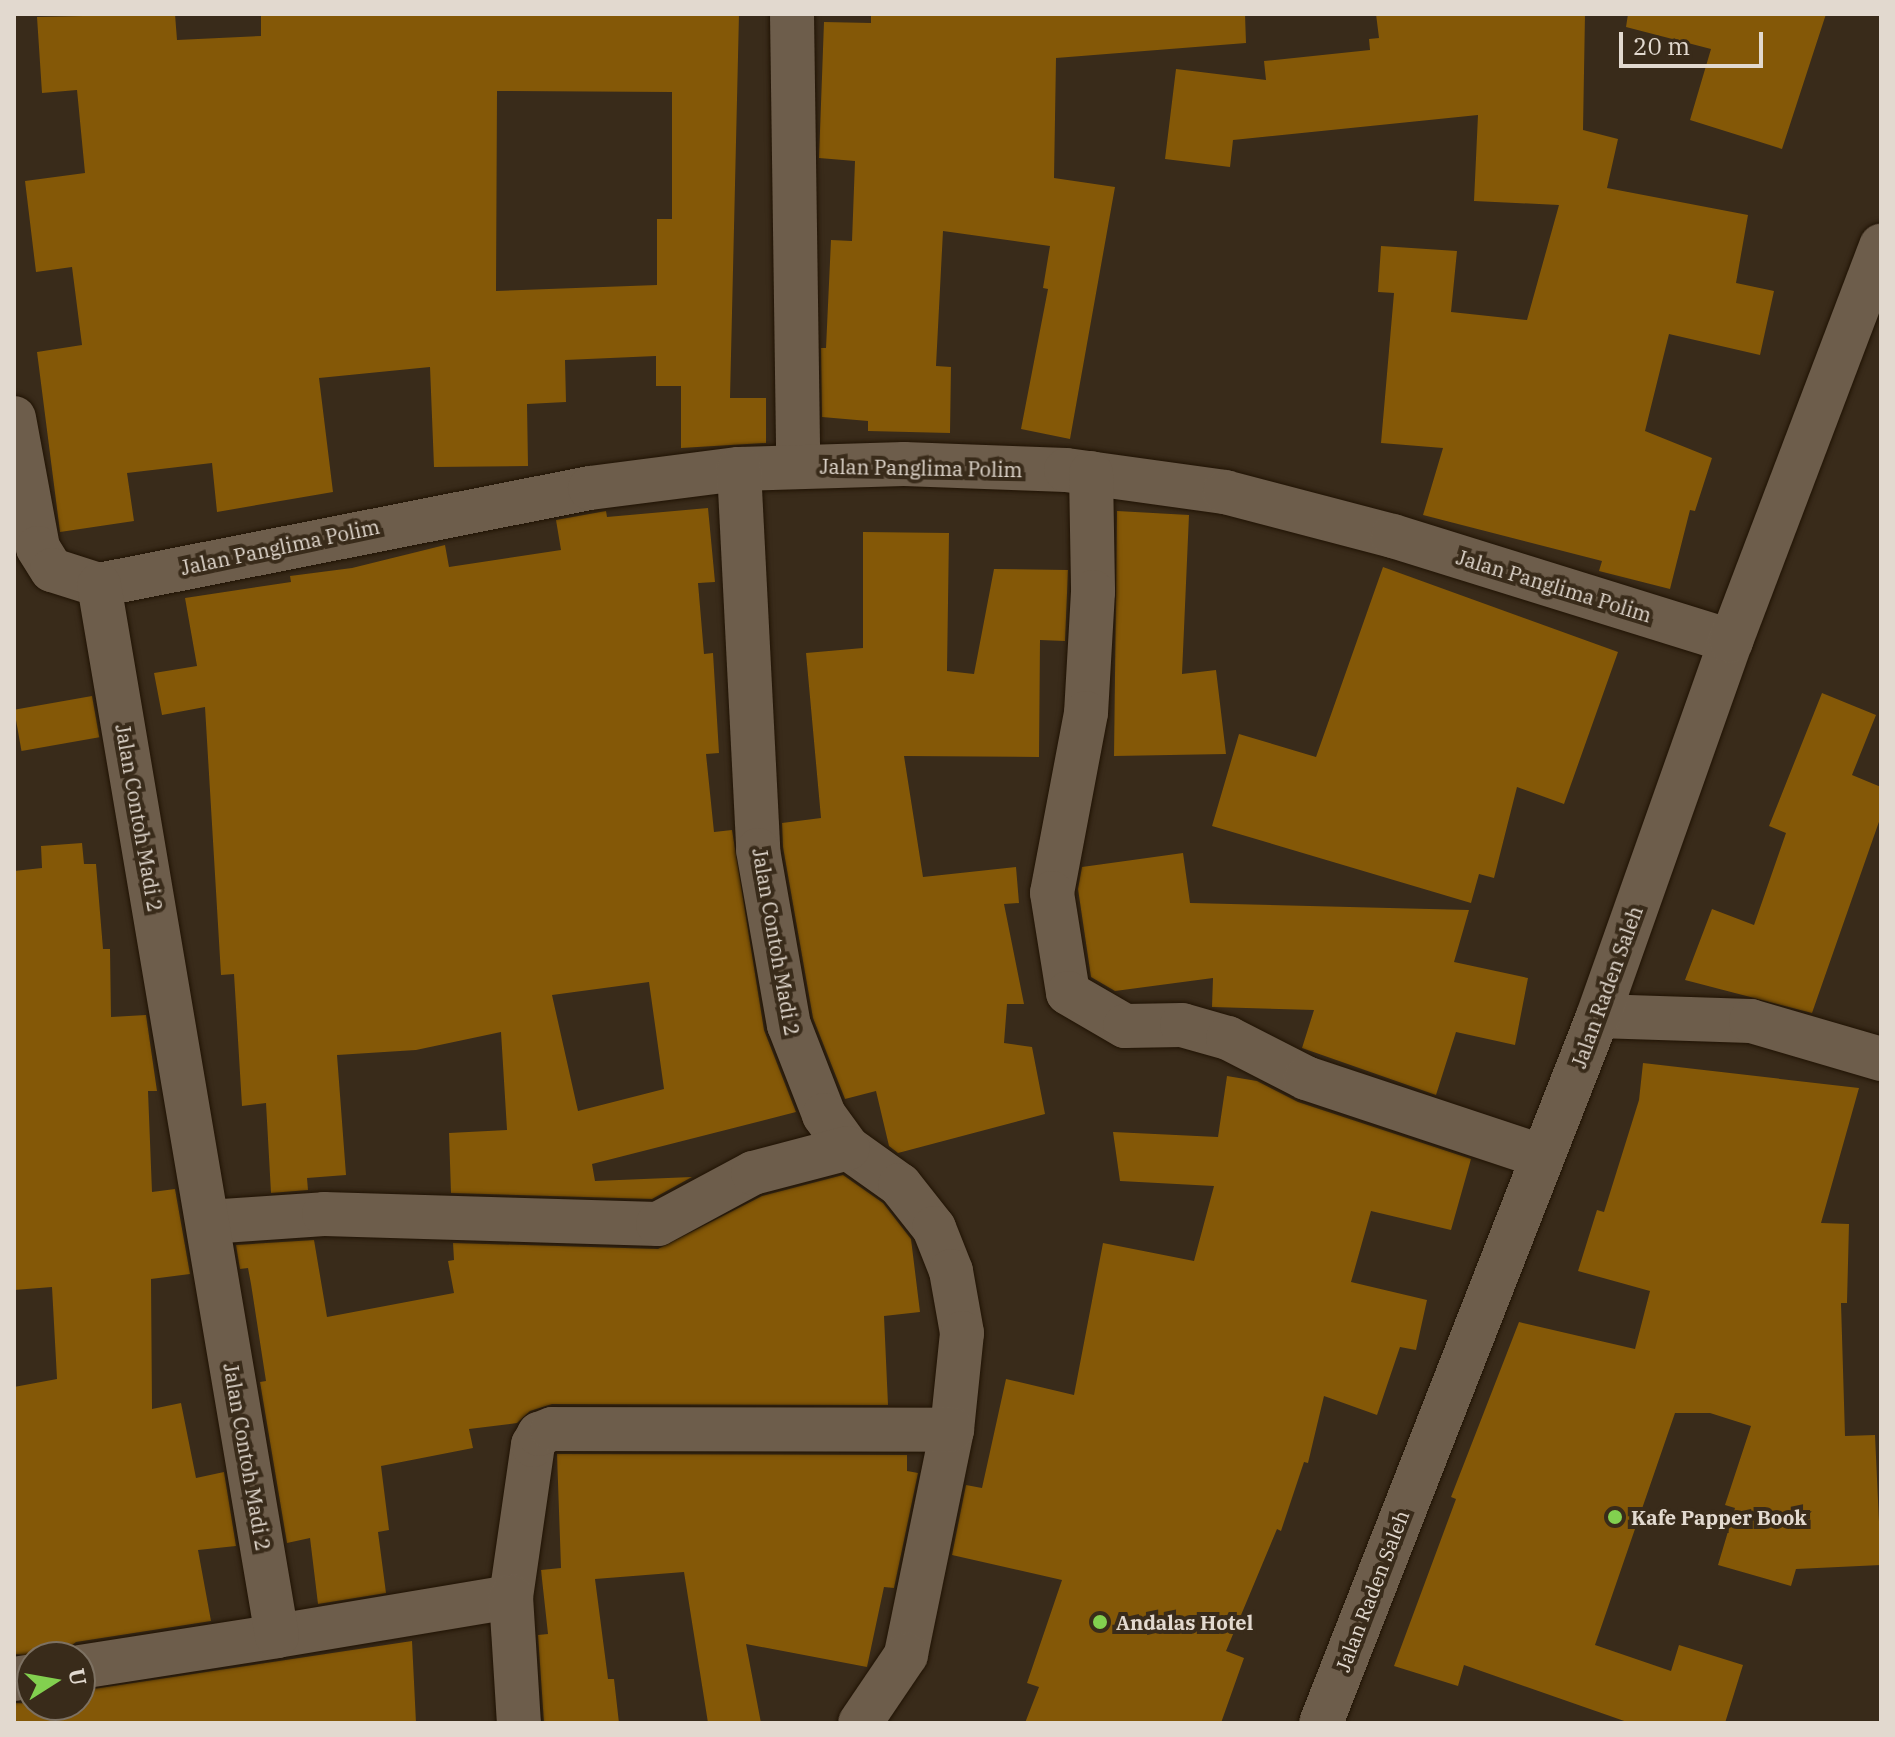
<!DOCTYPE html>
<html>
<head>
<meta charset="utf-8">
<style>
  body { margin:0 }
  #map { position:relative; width:1895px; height:1737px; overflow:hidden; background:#392b1a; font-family:"IBM Plex Serif",serif }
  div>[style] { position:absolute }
  .building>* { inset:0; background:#845807; transform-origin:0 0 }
  .roads { filter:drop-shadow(0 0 2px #201304) drop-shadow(0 0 2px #201304) }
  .minor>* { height:44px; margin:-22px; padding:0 22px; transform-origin:22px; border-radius:22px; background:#6d5d4b }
  .tertiary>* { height:44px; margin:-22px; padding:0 22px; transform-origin:22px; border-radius:22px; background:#6d5d4b }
  .dots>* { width:22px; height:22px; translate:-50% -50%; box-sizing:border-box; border:4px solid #392b1a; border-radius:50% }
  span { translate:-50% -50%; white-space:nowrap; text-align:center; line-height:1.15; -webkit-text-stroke:8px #392b1a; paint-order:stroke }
  .street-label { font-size:20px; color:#e2d9cf }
  .poi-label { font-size:20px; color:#e2d9cf; font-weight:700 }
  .left { translate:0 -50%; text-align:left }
  .frame { position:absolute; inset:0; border:16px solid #e2d9cf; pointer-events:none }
  .north { position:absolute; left:16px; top:1641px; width:80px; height:80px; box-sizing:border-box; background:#392b1a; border:2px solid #7d7162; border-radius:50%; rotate:79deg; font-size:22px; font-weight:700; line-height:32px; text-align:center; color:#e2d9cf }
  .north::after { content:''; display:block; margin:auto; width:28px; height:36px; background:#82d04f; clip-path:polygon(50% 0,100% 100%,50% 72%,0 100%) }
  .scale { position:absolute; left:1619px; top:32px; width:144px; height:36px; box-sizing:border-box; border:4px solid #e2d9cf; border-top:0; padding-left:10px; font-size:24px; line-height:28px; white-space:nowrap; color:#e2d9cf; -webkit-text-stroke:6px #392b1a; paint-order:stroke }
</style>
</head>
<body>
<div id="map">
  <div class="building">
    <div style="clip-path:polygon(evenodd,175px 14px,177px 40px,261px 36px,261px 14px,739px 14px,730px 398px,766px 398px,766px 443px,681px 448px,681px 386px,656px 386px,656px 356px,565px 360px,566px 402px,527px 404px,528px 466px,434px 467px,430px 367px,319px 378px,333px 492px,217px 512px,212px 463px,127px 473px,134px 521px,60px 532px,37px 352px,82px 345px,72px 267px,36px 272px,25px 181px,85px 173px,77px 90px,42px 93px,37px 17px,175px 14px,497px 91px,672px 92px,672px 219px,657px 219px,657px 285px,496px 291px,497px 91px)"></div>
    <div style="clip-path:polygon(871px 14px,1245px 14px,1246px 43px,1056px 58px,1054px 178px,1115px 187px,1070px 439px,1021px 429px,1048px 289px,1043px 288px,1050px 246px,943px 231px,936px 366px,951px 367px,950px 433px,868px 431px,868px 421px,822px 417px,821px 348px,826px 348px,831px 240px,852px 241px,855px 161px,819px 158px,824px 22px,871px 23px)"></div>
    <div style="clip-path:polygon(1376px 14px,1585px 14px,1583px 130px,1618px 139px,1607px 188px,1748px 215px,1736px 283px,1774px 291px,1760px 355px,1669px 334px,1645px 431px,1712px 458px,1695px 511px,1690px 510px,1670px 589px,1599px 571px,1602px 561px,1423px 515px,1443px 448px,1381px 443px,1394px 293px,1378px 292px,1381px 246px,1457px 251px,1451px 312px,1527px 320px,1559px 205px,1474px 201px,1478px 115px,1233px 140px,1230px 167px,1165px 159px,1176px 69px,1266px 80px,1264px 61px,1370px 50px,1369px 39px,1379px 38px)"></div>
    <div style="clip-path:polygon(1628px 14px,1826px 14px,1782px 149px,1690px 120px,1711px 49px,1626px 27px)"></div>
    <div style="clip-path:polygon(evenodd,708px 508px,715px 582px,698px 583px,704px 654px,713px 653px,719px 753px,706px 754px,714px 832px,732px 830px,764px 1030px,796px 1112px,592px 1164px,595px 1181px,692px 1177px,652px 1199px,451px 1193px,449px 1133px,507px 1130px,501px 1032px,416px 1050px,337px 1055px,346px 1175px,307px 1178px,308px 1190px,271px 1193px,266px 1103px,242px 1106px,234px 974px,221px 975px,205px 707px,162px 715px,154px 673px,197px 666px,185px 598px,291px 582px,290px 576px,352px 568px,445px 545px,449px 567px,561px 550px,556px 520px,606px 511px,607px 517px,708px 508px,649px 982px,664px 1089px,578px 1111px,552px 995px,649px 982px)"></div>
    <div style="clip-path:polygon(1117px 511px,1189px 515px,1182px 674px,1216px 670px,1226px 754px,1114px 756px)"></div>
    <div style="clip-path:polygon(863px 532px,949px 533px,947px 671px,974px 674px,994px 569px,1068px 570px,1065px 641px,1040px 640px,1039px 757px,904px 756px,923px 877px,1016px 867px,1019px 903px,1004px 904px,1024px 1004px,1007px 1004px,1004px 1043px,1032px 1047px,1045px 1114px,898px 1153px,889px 1146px,876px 1091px,845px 1099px,813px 1018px,783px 847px,782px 823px,821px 818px,806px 653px,863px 648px)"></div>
    <div style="clip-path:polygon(1383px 567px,1618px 652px,1564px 804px,1517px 787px,1494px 878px,1479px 874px,1471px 903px,1212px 826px,1239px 734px,1316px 757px)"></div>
    <div style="clip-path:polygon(1822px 693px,1876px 715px,1852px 775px,1881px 787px,1881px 816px,1812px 1013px,1685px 980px,1712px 909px,1754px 925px,1786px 833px,1769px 826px)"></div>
    <div style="left:92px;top:696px;width:42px;height:79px;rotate:80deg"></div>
    <div style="clip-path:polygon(82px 843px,84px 864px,96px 864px,103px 949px,110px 949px,111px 1017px,146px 1015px,157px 1091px,148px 1091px,152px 1192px,175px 1189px,190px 1274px,151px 1279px,152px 1409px,181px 1403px,196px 1478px,224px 1472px,236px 1546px,198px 1550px,211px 1621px,76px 1642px,57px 1657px,47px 1657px,14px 1654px,14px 1387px,57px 1379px,52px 1287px,14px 1290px,14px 871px,42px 868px,41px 846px)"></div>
    <div style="clip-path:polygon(1183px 853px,1190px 903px,1469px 910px,1454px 962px,1528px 978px,1515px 1045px,1456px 1032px,1436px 1095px,1302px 1048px,1314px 1010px,1212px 1007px,1213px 978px,1115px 991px,1091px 977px,1078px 889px,1082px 867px)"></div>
    <div style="clip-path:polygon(1643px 1063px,1859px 1088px,1821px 1223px,1849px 1224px,1847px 1303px,1841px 1303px,1845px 1436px,1875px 1435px,1881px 1565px,1796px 1569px,1791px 1586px,1718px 1565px,1735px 1508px,1725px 1505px,1751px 1426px,1710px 1413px,1675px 1413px,1595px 1645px,1671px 1671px,1679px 1645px,1743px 1665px,1725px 1723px,1630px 1723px,1464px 1665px,1458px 1686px,1394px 1666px,1456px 1499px,1451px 1497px,1519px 1322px,1635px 1349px,1650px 1291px,1578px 1271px,1597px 1210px,1604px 1212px,1639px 1100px)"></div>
    <div style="clip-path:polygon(1227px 1076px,1257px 1081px,1298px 1102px,1471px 1159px,1451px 1230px,1371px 1211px,1351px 1282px,1427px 1300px,1416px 1350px,1400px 1347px,1377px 1415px,1324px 1396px,1308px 1463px,1304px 1462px,1281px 1531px,1277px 1529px,1226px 1651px,1244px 1658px,1221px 1723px,1025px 1723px,1039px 1687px,1027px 1683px,1062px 1580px,952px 1555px,966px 1485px,982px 1488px,1006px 1379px,1074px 1395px,1103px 1243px,1194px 1261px,1214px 1186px,1120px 1181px,1113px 1132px,1218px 1137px)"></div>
    <div style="clip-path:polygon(843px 1175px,883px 1203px,911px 1239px,920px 1312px,884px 1316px,888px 1405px,552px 1404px,530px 1411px,517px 1423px,469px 1429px,473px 1448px,381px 1466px,389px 1530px,378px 1532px,386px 1593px,318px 1604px,310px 1538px,287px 1543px,260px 1382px,266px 1381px,251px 1284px,248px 1268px,240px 1269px,236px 1245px,314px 1240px,327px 1317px,454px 1293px,448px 1261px,454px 1260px,453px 1243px,658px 1249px,762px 1196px)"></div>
    <div style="clip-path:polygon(557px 1454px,907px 1455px,907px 1471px,918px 1473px,894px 1588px,884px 1587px,867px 1667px,746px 1644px,761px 1723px,708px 1723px,684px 1572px,595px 1579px,608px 1679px,614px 1679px,619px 1723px,544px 1723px,538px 1635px,548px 1634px,541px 1570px,561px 1568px)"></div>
    <div style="clip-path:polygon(412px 1641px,416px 1723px,14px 1723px,14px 1703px,80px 1705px,80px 1691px)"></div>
  </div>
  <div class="roads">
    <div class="minor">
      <div style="left:792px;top:14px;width:453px;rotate:89.2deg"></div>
      <div style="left:14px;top:418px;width:132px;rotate:79.5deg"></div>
      <div style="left:38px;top:548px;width:26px;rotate:58deg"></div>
      <div style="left:52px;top:570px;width:49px;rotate:17.7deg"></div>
      <div style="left:99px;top:585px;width:500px;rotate:-11.18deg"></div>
      <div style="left:590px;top:488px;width:150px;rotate:-7.3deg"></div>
      <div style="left:739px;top:469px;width:165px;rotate:-1.7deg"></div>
      <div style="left:904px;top:464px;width:162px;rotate:2.1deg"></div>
      <div style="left:1066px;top:470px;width:161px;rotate:7.9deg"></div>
      <div style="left:1225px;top:492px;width:174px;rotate:14.7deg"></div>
      <div style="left:1393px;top:536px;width:354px;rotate:17.3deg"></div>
      <div style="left:739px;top:469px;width:381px;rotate:87.1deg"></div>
      <div style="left:758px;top:850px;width:178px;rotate:80deg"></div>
      <div style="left:789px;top:1025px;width:97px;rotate:68.7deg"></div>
      <div style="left:824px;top:1115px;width:41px;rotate:54deg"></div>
      <div style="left:848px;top:1148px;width:64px;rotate:35.4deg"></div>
      <div style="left:900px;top:1185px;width:55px;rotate:51.7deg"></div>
      <div style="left:934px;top:1228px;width:46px;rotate:68.4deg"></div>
      <div style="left:951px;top:1271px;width:63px;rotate:79.9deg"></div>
      <div style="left:962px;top:1333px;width:98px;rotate:95.9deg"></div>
      <div style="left:952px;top:1430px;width:230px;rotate:101.6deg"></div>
      <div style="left:906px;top:1655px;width:82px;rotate:124.1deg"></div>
      <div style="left:1091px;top:473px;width:119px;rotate:89deg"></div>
      <div style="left:1093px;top:592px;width:121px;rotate:93.3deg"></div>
      <div style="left:1086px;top:713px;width:183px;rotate:100.7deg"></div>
      <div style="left:1052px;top:893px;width:101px;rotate:80.9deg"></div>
      <div style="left:1068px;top:993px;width:66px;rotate:30.1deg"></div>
      <div style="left:1125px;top:1026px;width:57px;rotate:-1deg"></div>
      <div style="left:1182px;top:1025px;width:48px;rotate:15.8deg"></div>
      <div style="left:1228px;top:1038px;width:88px;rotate:27.1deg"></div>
      <div style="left:1306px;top:1078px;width:247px;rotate:18.4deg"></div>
      <div style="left:1598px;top:1016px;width:153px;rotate:1.9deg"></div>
      <div style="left:1751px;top:1021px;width:135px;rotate:16.3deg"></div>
      <div style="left:208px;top:1222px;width:116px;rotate:-3.9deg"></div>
      <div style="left:324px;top:1214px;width:334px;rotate:1.7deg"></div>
      <div style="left:658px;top:1224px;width:108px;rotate:-28.2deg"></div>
      <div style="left:753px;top:1173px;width:98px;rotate:-14.7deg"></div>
      <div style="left:511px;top:1597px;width:154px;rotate:-81.8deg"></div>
      <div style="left:533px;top:1445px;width:13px;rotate:-61deg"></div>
      <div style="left:539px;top:1434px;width:14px;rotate:-21deg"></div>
      <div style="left:552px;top:1429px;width:400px;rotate:0.1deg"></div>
      <div style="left:277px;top:1636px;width:237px;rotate:-9.5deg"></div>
      <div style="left:511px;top:1597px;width:126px;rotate:86.4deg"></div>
      <div style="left:80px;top:1667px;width:199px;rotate:-8.9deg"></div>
      <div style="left:277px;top:1636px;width:1066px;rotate:-99.61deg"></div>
      <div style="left:14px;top:1679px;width:18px;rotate:-9deg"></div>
    </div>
    <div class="tertiary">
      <div style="left:1321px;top:1723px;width:759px;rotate:-68.6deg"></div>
      <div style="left:1598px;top:1016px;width:398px;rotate:-70.5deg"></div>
      <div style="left:1731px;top:641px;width:423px;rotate:-69.2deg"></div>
    </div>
  </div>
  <div class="dots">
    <div style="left:1615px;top:1517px;background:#82d04f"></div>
    <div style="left:1100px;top:1622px;background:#82d04f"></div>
  </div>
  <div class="street-label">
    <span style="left:921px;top:468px;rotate:1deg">Jalan Panglima Polim</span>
    <span style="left:280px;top:547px;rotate:-12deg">Jalan Panglima Polim</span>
    <span style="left:1554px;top:586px;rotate:17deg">Jalan Panglima Polim</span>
    <span style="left:139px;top:818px;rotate:80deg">Jalan Contoh Madi 2</span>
    <span style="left:776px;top:942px;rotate:80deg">Jalan Contoh Madi 2</span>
    <span style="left:1607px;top:987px;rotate:-70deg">Jalan Raden Saleh</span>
    <span style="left:247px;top:1457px;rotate:80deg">Jalan Contoh Madi 2</span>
    <span style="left:1372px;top:1591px;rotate:-69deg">Jalan Raden Saleh</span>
  </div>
  <div class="poi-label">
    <span class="left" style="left:1631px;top:1517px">Kafe Papper Book</span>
    <span class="left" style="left:1116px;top:1622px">Andalas Hotel</span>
  </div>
  <div class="frame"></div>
  <div class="north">U</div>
  <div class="scale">20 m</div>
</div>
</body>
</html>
